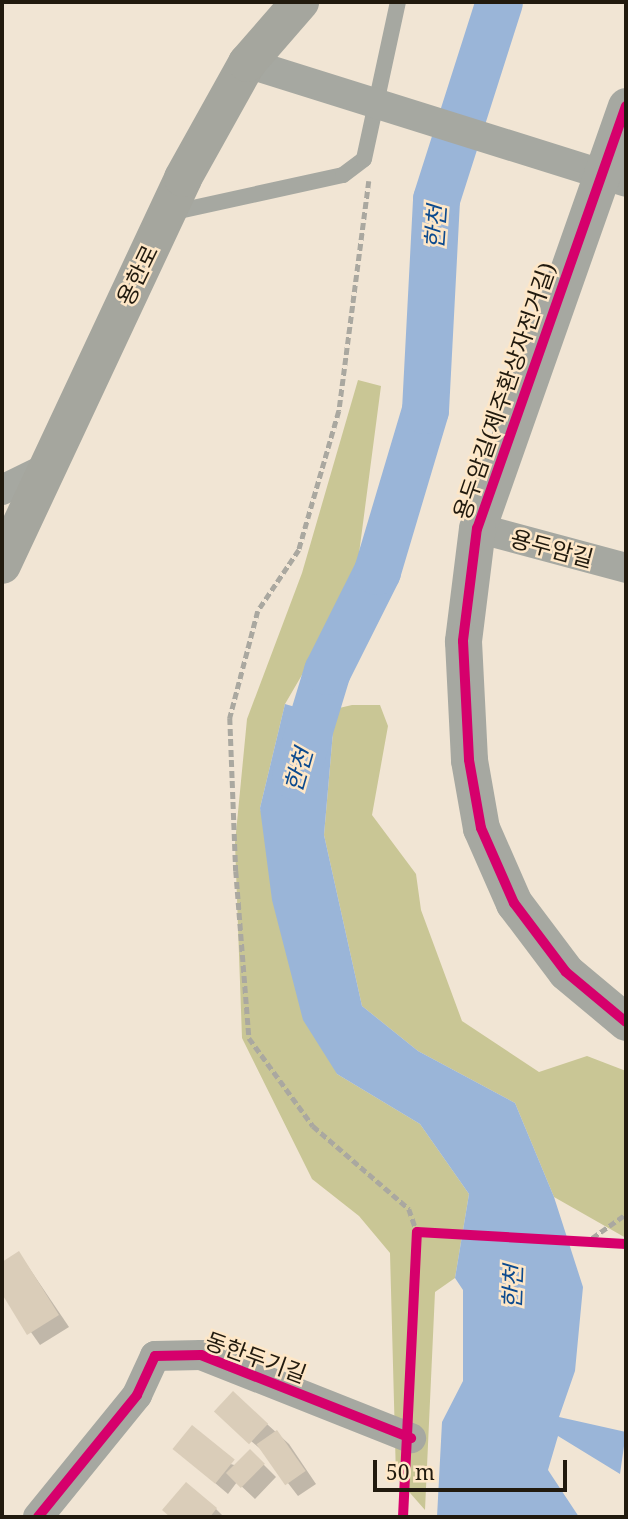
<!DOCTYPE html>
<html>
<head>
<meta charset="utf-8">
<style>
  body { margin:0 }
  #map { position:relative; width:628px; height:1519px; overflow:hidden; background:#f1e5d4; font-family:"Noto Serif","Noto Sans KR",serif }
  div>[style] { position:absolute }
  .forest>* { inset:0; background:#c9c695 }
  .water>* { inset:0; background:#9ab5d8 }
  .shadow>* { inset:0; background:#0003 }
  .river>* { height:47px; margin:-23.5px; padding:0 23.5px; transform-origin:23.5px; border-radius:23.5px; background:#9ab5d8 }
  .building>* { inset:0; background:#dacdb9; transform-origin:0 0 }
  .path>* { height:4.5px; margin-top:-2.25px; transform-origin:0; background:repeating-linear-gradient(90deg,#aaa8a0 0 7px,transparent 0 10.5px) }
  .service>* { height:16px; margin:-8px; padding:0 8px; transform-origin:8px; border-radius:8px; background:#a6a8a1 }
  .minor>* { height:30px; margin:-15px; padding:0 15px; transform-origin:15px; border-radius:15px; background:#a6a8a1 }
  .tertiary>* { height:37px; margin:-18.5px; padding:0 18.5px; transform-origin:18.5px; border-radius:18.5px; background:#a6a8a1 }
  .secondary>* { height:38px; margin:-19px; padding:0 19px; transform-origin:19px; border-radius:19px; background:#a5a69e }
  .cycleway>* { height:10px; margin:-5px; padding:0 5px; transform-origin:5px; border-radius:5px; background:#d6006c }
  span { translate:-50% -50%; white-space:nowrap; text-align:center; line-height:1.15; -webkit-text-stroke:5px #fee7c7; paint-order:stroke }
  .street-label { font-size:23px; color:#211a0e }
  .water-label { font-size:24px; color:#0c4a8e; font-style:italic }
  .frame { position:absolute; inset:0; border:4px solid #211a0e; pointer-events:none }
  .scale { position:absolute; left:373px; top:1460px; width:194px; height:32px; box-sizing:border-box; border:4px solid #211a0e; border-top:0; padding-left:9px; font-size:21px; line-height:24px; white-space:nowrap; color:#211a0e; -webkit-text-stroke:5px #fee7c7; paint-order:stroke }
</style>
</head>
<body>
<div id="map">
  <div class="forest">
    <div style="clip-path:polygon(358px 380px,381px 386px,355px 584px,285px 704px,260px 808px,337px 1074px,420px 1124px,469px 1194px,455px 1278px,435px 1292px,425px 1510px,396px 1477px,390px 1253px,359px 1216px,312px 1179px,242px 1038px,235px 843px,247px 719px,302px 573px)"></div>
    <div style="clip-path:polygon(352px 705px,380px 705px,388px 726px,372px 815px,416px 874px,421px 910px,462px 1021px,539px 1072px,587px 1056px,626px 1071px,626px 1238px,554px 1197px,515px 1103px,418px 1051px,362px 1006px,324px 835px,335px 709px)"></div>
  </div>
  <div class="water">
    <div style="clip-path:polygon(285px 704px,312px 712px,335px 709px,324px 835px,362px 1006px,418px 1051px,515px 1103px,554px 1197px,583px 1287px,575px 1371px,559px 1417px,626px 1432px,620px 1474px,558px 1436px,548px 1470px,579px 1517px,437px 1517px,442px 1422px,463px 1381px,463px 1290px,455px 1278px,469px 1194px,420px 1124px,337px 1074px,303px 1020px,272px 900px,260px 808px)"></div>
  </div>
  <div class="shadow">
    <div style="clip-path:polygon(19px 1253px,69px 1327px,40px 1345px,2px 1291px,2px 1264px)"></div>
    <div style="clip-path:polygon(233px 1393px,289px 1444px,316px 1484px,298px 1496px,264px 1452px,216px 1411px)"></div>
    <div style="clip-path:polygon(175px 1449px,238px 1466px,251px 1452px,276px 1477px,255px 1499px,237px 1482px,228px 1494px)"></div>
    <div style="clip-path:polygon(186px 1484px,216px 1509px,224px 1517px,171px 1517px,164px 1510px)"></div>
  </div>
  <div class="river">
    <div style="left:295px;top:776px;width:110px;rotate:-73.1deg"></div>
    <div style="left:327px;top:671px;width:112px;rotate:-63.4deg"></div>
    <div style="left:377px;top:571px;width:168px;rotate:-73.4deg"></div>
    <div style="left:425px;top:410px;width:211px;rotate:-87deg"></div>
    <div style="left:436px;top:199px;width:207px;rotate:-72.3deg"></div>
  </div>
  <div class="building">
    <div style="clip-path:polygon(19px 1251px,59px 1315px,27px 1335px,2px 1294px,2px 1262px)"></div>
    <div style="left:233px;top:1391px;width:48px;height:28px;rotate:43deg"></div>
    <div style="left:192px;top:1425px;width:55px;height:31px;rotate:39deg"></div>
    <div style="left:277px;top:1430px;width:50px;height:25px;rotate:55deg"></div>
    <div style="left:250px;top:1449px;width:21px;height:34px;rotate:45deg"></div>
    <div style="clip-path:polygon(186px 1482px,217px 1508px,210px 1517px,170px 1517px,162px 1510px)"></div>
  </div>
  <div class="path">
    <div style="left:369px;top:181px;width:232px;rotate:97.4deg"></div>
    <div style="left:339px;top:411px;width:145px;rotate:106.1deg"></div>
    <div style="left:299px;top:550px;width:73px;rotate:123.9deg"></div>
    <div style="left:258px;top:611px;width:111px;rotate:104.7deg"></div>
    <div style="left:230px;top:718px;width:153px;rotate:87.8deg"></div>
    <div style="left:236px;top:871px;width:168px;rotate:85.5deg"></div>
    <div style="left:249px;top:1038px;width:109px;rotate:54deg"></div>
    <div style="left:313px;top:1126px;width:127px;rotate:40.8deg"></div>
    <div style="left:409px;top:1209px;width:24px;rotate:71deg"></div>
    <div style="left:592px;top:1238px;width:42px;rotate:-35.2deg"></div>
  </div>
  <div class="service">
    <div style="left:170px;top:213px;width:177px;rotate:-12.4deg"></div>
    <div style="left:343px;top:175px;width:26px;rotate:-37deg"></div>
    <div style="left:364px;top:159px;width:161px;rotate:-77.8deg"></div>
  </div>
  <div class="minor">
    <div style="left:247px;top:63px;width:397px;rotate:17.4deg"></div>
    <div style="left:2px;top:490px;width:46px;rotate:-26deg"></div>
    <div style="left:477px;top:528px;width:154px;rotate:15deg"></div>
    <div style="left:38px;top:1517px;width:157px;rotate:-50.9deg"></div>
    <div style="left:137px;top:1395px;width:43px;rotate:-65.2deg"></div>
    <div style="left:155px;top:1356px;width:46px;rotate:-1.2deg"></div>
    <div style="left:201px;top:1355px;width:226px;rotate:21.6deg"></div>
  </div>
  <div class="tertiary">
    <div style="left:626px;top:106px;width:448px;rotate:109.4deg"></div>
    <div style="left:477px;top:528px;width:114px;rotate:97.1deg"></div>
    <div style="left:463px;top:641px;width:119px;rotate:87.1deg"></div>
    <div style="left:469px;top:760px;width:69px;rotate:80deg"></div>
    <div style="left:481px;top:828px;width:82px;rotate:66.3deg"></div>
    <div style="left:514px;top:903px;width:86px;rotate:53deg"></div>
    <div style="left:566px;top:972px;width:78px;rotate:39.8deg"></div>
  </div>
  <div class="secondary">
    <div style="left:2px;top:565px;width:427px;rotate:-64.9deg"></div>
    <div style="left:183px;top:178px;width:132px;rotate:-60.9deg"></div>
    <div style="left:247px;top:63px;width:81px;rotate:-49deg"></div>
  </div>
  <div class="cycleway">
    <div style="left:626px;top:106px;width:448px;rotate:109.4deg"></div>
    <div style="left:477px;top:528px;width:114px;rotate:97.1deg"></div>
    <div style="left:463px;top:641px;width:119px;rotate:87.1deg"></div>
    <div style="left:469px;top:760px;width:69px;rotate:80deg"></div>
    <div style="left:481px;top:828px;width:82px;rotate:66.3deg"></div>
    <div style="left:514px;top:903px;width:86px;rotate:53deg"></div>
    <div style="left:566px;top:972px;width:78px;rotate:39.8deg"></div>
    <div style="left:38px;top:1517px;width:157px;rotate:-50.9deg"></div>
    <div style="left:137px;top:1395px;width:43px;rotate:-65.2deg"></div>
    <div style="left:155px;top:1356px;width:46px;rotate:-1.2deg"></div>
    <div style="left:201px;top:1355px;width:226px;rotate:21.6deg"></div>
    <div style="left:403px;top:1517px;width:285px;rotate:-87.2deg"></div>
    <div style="left:417px;top:1232px;width:209px;rotate:3.3deg"></div>
  </div>
  <div class="street-label">
    <span style="left:137px;top:275px;rotate:-64deg">용한로</span>
    <span style="left:504px;top:391px;rotate:-71deg">용두암길(제주환상자전거길)</span>
    <span style="left:552px;top:548px;rotate:15deg">용두암길</span>
    <span style="left:256px;top:1357px;rotate:20deg">동한두기길</span>
  </div>
  <div class="water-label">
    <span style="left:435px;top:227px;rotate:-86deg">한천</span>
    <span style="left:298px;top:770px;rotate:-74deg">한천</span>
    <span style="left:512px;top:1287px;rotate:-88deg">한천</span>
  </div>
  <div class="frame"></div>
  <div class="scale">50 m</div>
</div>
</body>
</html>
